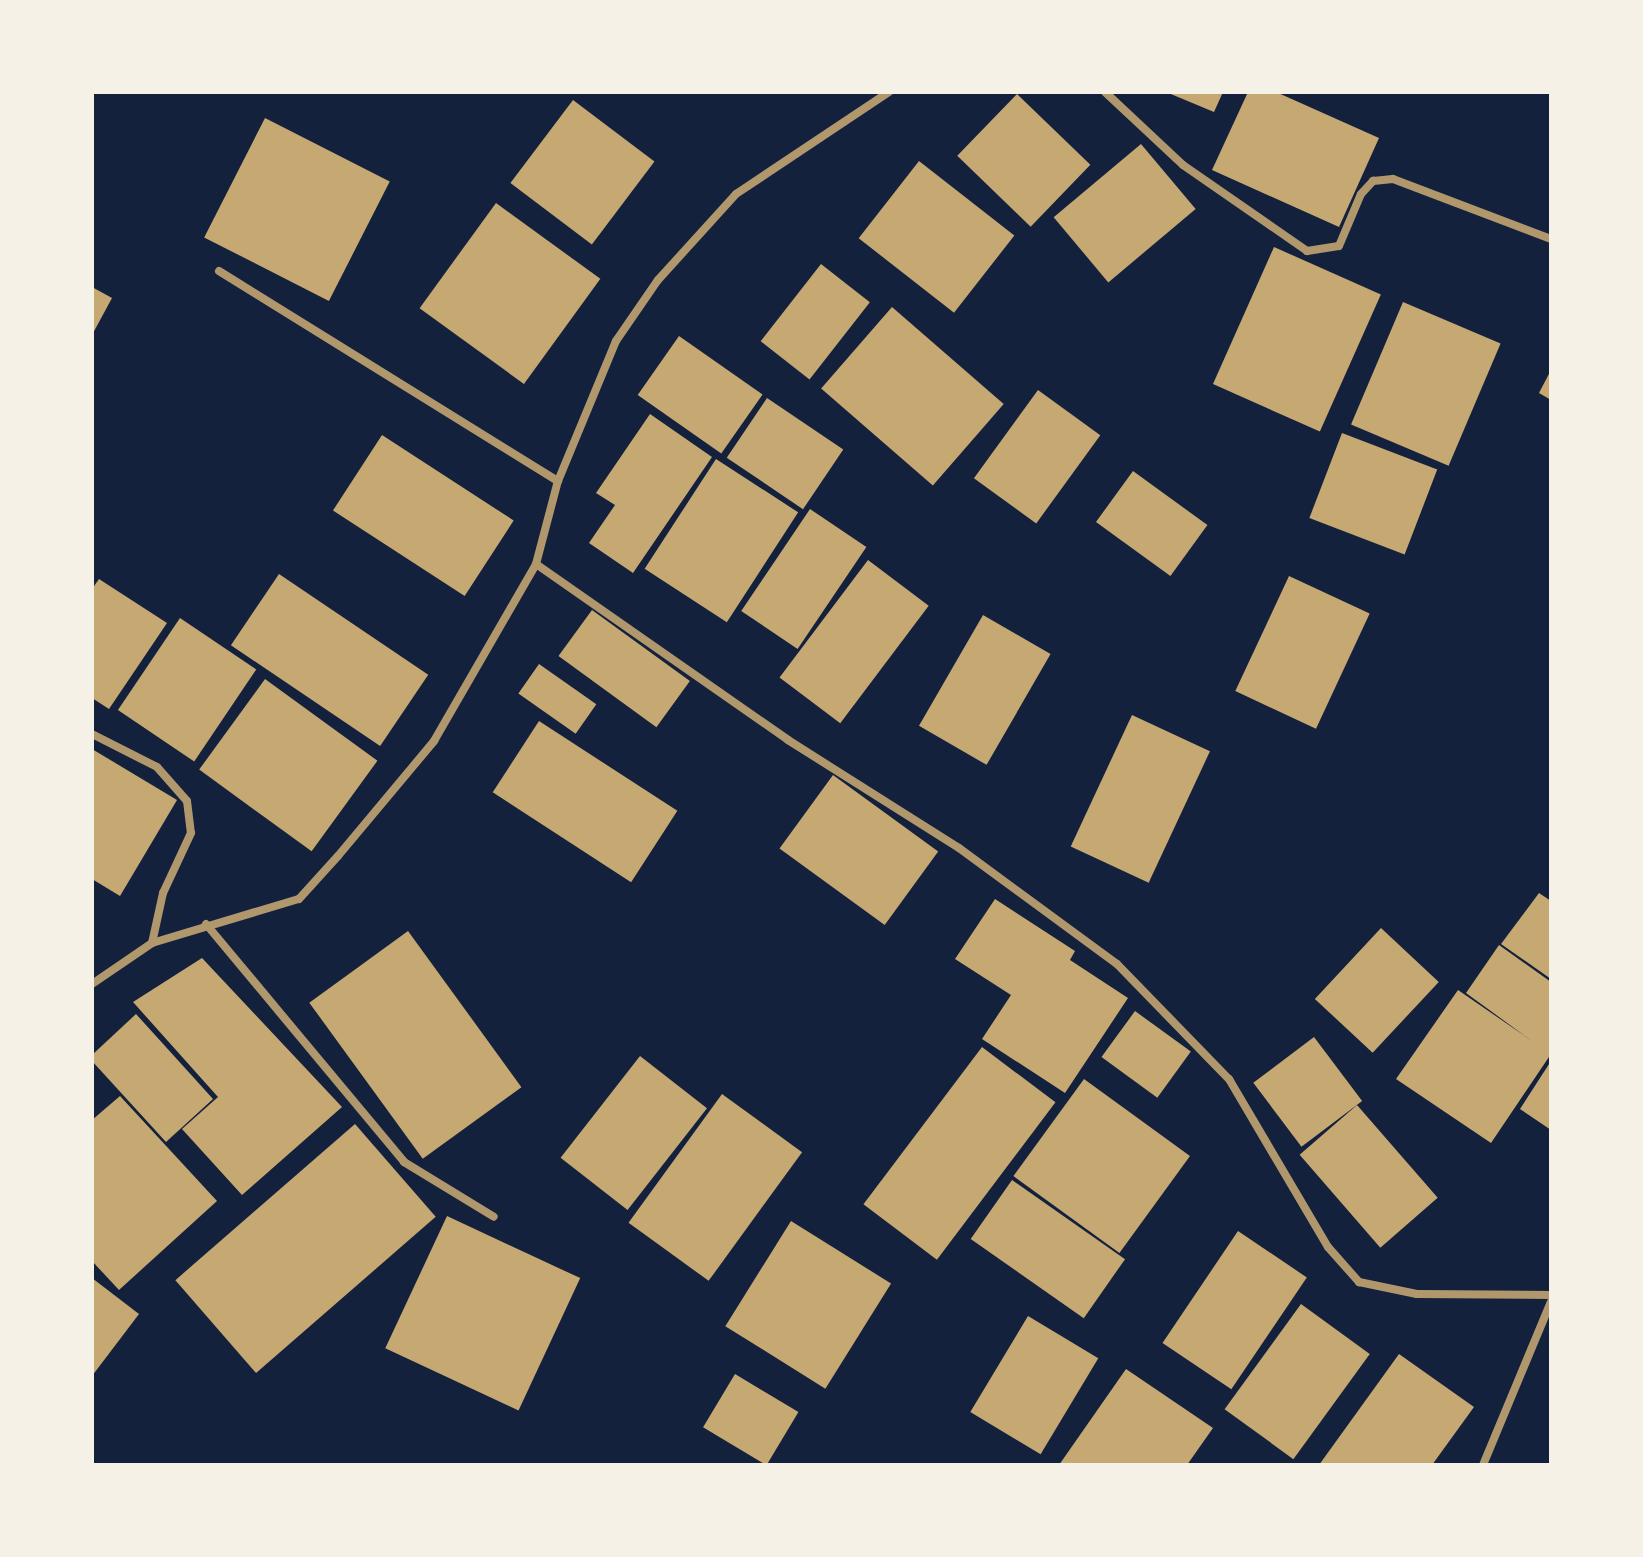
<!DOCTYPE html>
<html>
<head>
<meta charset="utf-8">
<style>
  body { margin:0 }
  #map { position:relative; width:1643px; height:1557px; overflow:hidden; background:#14213d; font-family:"Times New Roman",serif }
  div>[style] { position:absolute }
  .building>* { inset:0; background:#c6a872; transform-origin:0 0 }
  .minor>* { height:8px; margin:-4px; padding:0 4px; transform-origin:4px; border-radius:4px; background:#b1986c }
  span { translate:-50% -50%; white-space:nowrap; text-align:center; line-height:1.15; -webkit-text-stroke:7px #f6f1e7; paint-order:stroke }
  .frame { position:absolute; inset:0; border:94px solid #f6f1e7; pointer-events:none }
</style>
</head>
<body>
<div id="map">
  <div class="building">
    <div style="clip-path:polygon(1166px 92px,1223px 92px,1214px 112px)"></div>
    <div style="clip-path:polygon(1248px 92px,1276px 92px,1379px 138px,1339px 227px,1212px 170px)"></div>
    <div style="left:1017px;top:94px;width:102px;height:86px;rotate:44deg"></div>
    <div style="left:573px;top:100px;width:102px;height:104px;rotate:37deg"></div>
    <div style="left:265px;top:118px;width:140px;height:134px;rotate:27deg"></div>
    <div style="left:1141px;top:144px;width:85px;height:114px;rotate:50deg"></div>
    <div style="left:919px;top:161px;width:121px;height:98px;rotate:38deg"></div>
    <div style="left:496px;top:203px;width:129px;height:130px;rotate:36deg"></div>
    <div style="left:1274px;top:247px;width:117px;height:150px;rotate:24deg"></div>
    <div style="left:821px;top:264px;width:62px;height:98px;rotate:38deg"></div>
    <div style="clip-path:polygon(92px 287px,112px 298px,92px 335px)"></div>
    <div style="left:1403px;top:302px;width:106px;height:133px;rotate:23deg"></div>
    <div style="left:892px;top:307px;width:148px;height:108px;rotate:41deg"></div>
    <div style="left:679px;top:336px;width:102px;height:72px;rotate:35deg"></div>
    <div style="clip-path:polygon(1551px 370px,1551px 400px,1539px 393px)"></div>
    <div style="left:1038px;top:390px;width:77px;height:109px;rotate:36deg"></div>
    <div style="left:767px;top:398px;width:92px;height:72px;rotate:34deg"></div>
    <div style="clip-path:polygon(650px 414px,712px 457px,633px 573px,589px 543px,615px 505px,596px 493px)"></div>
    <div style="left:1342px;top:433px;width:102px;height:91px;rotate:21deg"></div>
    <div style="left:382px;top:435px;width:157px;height:90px;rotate:33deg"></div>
    <div style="left:716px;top:459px;width:98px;height:131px;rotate:33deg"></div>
    <div style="left:1133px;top:471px;width:92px;height:63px;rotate:36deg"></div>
    <div style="left:810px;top:509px;width:68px;height:123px;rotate:34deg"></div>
    <div style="left:868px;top:560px;width:76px;height:147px;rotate:37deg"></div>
    <div style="left:279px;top:574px;width:180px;height:86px;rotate:34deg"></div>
    <div style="left:1289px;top:576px;width:89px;height:127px;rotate:25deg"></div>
    <div style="clip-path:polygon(99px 579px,167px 623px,109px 709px,92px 698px,92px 589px)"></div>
    <div style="left:592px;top:610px;width:121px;height:57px;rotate:36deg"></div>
    <div style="left:983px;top:615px;width:78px;height:128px;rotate:30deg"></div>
    <div style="left:180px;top:618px;width:92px;height:111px;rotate:34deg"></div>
    <div style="left:539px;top:664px;width:70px;height:36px;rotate:35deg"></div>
    <div style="left:265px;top:679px;width:139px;height:112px;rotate:36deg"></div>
    <div style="left:1132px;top:715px;width:86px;height:145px;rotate:25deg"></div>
    <div style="left:539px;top:721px;width:165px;height:85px;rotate:33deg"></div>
    <div style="clip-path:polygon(92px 749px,177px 800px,120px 896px,92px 879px)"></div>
    <div style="left:833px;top:775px;width:130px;height:91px;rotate:36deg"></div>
    <div style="clip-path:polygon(1539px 893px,1551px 901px,1551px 979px,1501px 944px)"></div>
    <div style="clip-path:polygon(995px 899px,1075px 951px,1070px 960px,1128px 998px,1065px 1093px,982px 1039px,1011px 995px,955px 959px)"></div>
    <div style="left:1381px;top:928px;width:79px;height:97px;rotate:43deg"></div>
    <div style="left:408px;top:931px;width:193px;height:122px;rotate:54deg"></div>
    <div style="clip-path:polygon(1499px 945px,1551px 982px,1551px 1054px,1491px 1143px,1396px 1079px,1458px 990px,1532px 1041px,1466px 993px)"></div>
    <div style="clip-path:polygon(202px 958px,342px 1107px,242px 1195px,182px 1129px,218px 1097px,133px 1002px)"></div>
    <div style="left:1135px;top:1011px;width:69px;height:57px;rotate:36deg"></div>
    <div style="clip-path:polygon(136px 1014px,213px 1099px,166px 1142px,92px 1061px,92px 1055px)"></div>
    <div style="left:1314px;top:1037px;width:80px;height:76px;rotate:53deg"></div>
    <div style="left:982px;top:1047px;width:92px;height:197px;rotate:37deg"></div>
    <div style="left:640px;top:1056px;width:85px;height:129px;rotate:38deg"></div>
    <div style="clip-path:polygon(1551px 1061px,1551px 1130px,1520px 1109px)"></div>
    <div style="left:1084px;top:1079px;width:131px;height:120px;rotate:36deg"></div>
    <div style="left:722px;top:1094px;width:99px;height:159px;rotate:36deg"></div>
    <div style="clip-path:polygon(120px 1096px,217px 1201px,119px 1290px,92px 1261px,92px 1120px)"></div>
    <div style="left:1357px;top:1105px;width:123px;height:76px;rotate:49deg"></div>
    <div style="left:355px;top:1124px;width:123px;height:238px;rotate:49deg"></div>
    <div style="left:1012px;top:1180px;width:138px;height:72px;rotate:35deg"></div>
    <div style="left:447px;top:1216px;width:147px;height:146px;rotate:25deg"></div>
    <div style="left:791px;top:1221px;width:118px;height:124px;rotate:32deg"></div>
    <div style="left:1238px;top:1231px;width:83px;height:135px;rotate:34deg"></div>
    <div style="clip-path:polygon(92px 1278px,139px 1314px,92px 1376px)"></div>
    <div style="left:1301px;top:1304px;width:85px;height:130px;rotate:36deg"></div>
    <div style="left:1028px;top:1316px;width:82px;height:112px;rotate:31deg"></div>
    <div style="clip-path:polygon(1399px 1354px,1474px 1407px,1432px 1465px,1319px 1465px)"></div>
    <div style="clip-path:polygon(1126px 1369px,1213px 1428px,1187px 1465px,1059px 1465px)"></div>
    <div style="left:735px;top:1374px;width:74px;height:62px;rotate:31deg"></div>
  </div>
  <div class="minor">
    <div style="left:1105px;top:92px;width:107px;rotate:43.1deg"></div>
    <div style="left:1183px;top:165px;width:151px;rotate:34.7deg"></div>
    <div style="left:1307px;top:251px;width:32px;rotate:-9deg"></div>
    <div style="left:1339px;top:246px;width:56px;rotate:-67.1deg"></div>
    <div style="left:1361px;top:194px;width:18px;rotate:-47deg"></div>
    <div style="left:1373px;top:181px;width:20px;rotate:-6deg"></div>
    <div style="left:1393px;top:179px;width:169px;rotate:20.8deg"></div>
    <div style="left:219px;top:271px;width:399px;rotate:31.8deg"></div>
    <div style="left:536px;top:564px;width:307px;rotate:34.9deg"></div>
    <div style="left:788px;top:740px;width:202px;rotate:32.3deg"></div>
    <div style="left:959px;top:848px;width:196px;rotate:36.3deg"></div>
    <div style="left:1117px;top:964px;width:161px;rotate:45.8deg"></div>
    <div style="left:1229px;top:1079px;width:195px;rotate:59.5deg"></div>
    <div style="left:1328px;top:1247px;width:47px;rotate:48.5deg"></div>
    <div style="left:1359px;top:1282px;width:59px;rotate:11.7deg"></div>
    <div style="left:1417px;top:1294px;width:134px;rotate:0.4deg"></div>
    <div style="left:92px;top:734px;width:73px;rotate:26.9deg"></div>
    <div style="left:157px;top:767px;width:45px;rotate:48.6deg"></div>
    <div style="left:187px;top:801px;width:32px;rotate:83deg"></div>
    <div style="left:191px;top:833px;width:66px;rotate:115deg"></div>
    <div style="left:163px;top:893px;width:51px;rotate:102.4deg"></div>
    <div style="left:206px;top:924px;width:310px;rotate:50.2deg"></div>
    <div style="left:404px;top:1162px;width:105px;rotate:31.4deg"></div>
    <div style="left:92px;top:984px;width:73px;rotate:-34.3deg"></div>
    <div style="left:152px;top:943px;width:153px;rotate:-16.7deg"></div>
    <div style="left:299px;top:899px;width:58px;rotate:-47.8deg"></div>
    <div style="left:338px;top:856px;width:150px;rotate:-50.1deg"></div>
    <div style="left:434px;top:741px;width:204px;rotate:-60deg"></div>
    <div style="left:536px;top:564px;width:86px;rotate:-75.2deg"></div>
    <div style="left:558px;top:481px;width:152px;rotate:-67.5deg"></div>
    <div style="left:616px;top:341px;width:74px;rotate:-55.5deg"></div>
    <div style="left:658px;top:280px;width:116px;rotate:-47.8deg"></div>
    <div style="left:736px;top:194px;width:184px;rotate:-33.7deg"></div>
    <div style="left:1483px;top:1465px;width:177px;rotate:-67.4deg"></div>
  </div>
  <div class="frame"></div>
</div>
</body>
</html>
